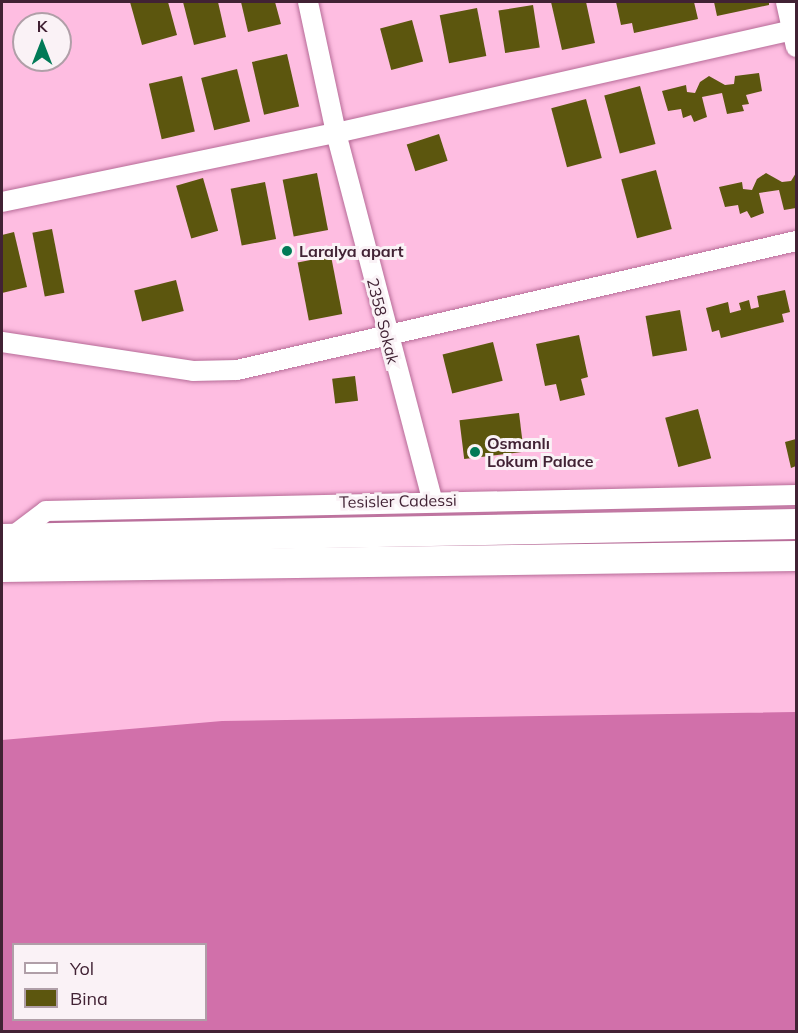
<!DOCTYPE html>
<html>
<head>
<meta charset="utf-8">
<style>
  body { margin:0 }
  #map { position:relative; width:798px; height:1033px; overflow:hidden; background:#febde1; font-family:Mulish,sans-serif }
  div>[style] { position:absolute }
  .forest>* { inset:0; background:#d170aa }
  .building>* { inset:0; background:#5c560e; transform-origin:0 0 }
  .roads { filter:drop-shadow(0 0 2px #b66b97) drop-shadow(0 0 2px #b66b97) }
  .minor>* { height:20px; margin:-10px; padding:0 10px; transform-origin:10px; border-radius:10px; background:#fff }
  .primary>* { height:30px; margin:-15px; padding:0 15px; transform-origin:15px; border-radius:15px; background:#fff }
  .dots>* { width:16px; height:16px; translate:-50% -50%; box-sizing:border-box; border:3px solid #faf2f6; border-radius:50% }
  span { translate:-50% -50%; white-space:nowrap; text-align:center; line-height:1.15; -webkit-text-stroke:6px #faf2f6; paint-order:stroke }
  .poi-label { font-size:16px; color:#412234; font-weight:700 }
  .left { translate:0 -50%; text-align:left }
  .street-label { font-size:16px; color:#412234 }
  .frame { position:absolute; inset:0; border:3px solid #412234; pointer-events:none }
  .legend { position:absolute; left:12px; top:943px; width:195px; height:78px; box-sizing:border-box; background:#faf2f6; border:2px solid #b09fa8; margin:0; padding:8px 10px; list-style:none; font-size:18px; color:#412234 }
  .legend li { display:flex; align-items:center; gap:12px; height:30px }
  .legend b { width:30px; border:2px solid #b09fa8 }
  .north { position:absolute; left:12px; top:12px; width:60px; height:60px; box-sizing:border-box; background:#faf2f6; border:2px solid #b09fa8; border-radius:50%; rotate:0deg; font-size:16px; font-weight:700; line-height:24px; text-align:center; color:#412234 }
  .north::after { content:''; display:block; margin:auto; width:21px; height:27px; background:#017a57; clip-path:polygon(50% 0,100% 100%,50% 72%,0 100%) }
</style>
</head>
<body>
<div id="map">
  <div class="forest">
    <div style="clip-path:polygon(evenodd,796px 712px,796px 1031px,2px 1031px,2px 740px,222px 721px,796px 712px,14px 944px,206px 944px,206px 1020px,14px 1020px,14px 944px)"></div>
  </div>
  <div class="building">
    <div style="clip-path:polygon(130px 2px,168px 2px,177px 35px,142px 45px)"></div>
    <div style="clip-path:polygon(183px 2px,218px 2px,226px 37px,194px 45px)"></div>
    <div style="clip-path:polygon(241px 2px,275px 2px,281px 24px,248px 32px)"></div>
    <div style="clip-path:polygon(551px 2px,586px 2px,595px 43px,562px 50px)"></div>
    <div style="clip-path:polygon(616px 2px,694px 2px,698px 19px,634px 33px,632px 23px,621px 25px)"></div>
    <div style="clip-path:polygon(714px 2px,769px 2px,769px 5px,717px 16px)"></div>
    <div style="left:533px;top:5px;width:43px;height:35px;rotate:81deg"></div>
    <div style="left:477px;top:8px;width:49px;height:38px;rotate:79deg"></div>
    <div style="left:412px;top:20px;width:43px;height:33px;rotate:75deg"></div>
    <div style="left:287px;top:54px;width:54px;height:36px;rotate:77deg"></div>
    <div style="left:237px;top:69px;width:54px;height:37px;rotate:76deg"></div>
    <div style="clip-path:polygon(759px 73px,762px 91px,746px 95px,749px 104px,742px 105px,744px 111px,727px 114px,722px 93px,702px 97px,707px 117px,694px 122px,691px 115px,683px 118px,681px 109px,668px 111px,662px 91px,686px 85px,687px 92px,695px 93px,700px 82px,709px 76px,725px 85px,734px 84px,735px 76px)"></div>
    <div style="left:182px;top:76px;width:57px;height:34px;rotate:77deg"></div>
    <div style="left:640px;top:86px;width:60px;height:37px;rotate:75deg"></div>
    <div style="left:586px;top:99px;width:61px;height:36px;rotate:75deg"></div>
    <div style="left:439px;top:134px;width:28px;height:34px;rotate:72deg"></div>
    <div style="left:656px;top:170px;width:61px;height:36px;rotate:75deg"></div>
    <div style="left:317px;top:173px;width:58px;height:35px;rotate:79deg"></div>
    <div style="clip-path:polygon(766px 173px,782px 182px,791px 181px,796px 173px,796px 208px,784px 210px,779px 190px,759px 193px,764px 213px,751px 218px,747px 211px,740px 214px,738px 205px,725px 207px,719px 187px,742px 182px,743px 189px,752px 190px,757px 179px)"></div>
    <div style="left:203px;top:178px;width:55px;height:28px;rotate:74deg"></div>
    <div style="left:265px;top:182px;width:58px;height:35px;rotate:79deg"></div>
    <div style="left:52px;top:229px;width:65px;height:20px;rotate:79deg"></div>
    <div style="clip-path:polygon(14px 232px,27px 287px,2px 293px,2px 235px)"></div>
    <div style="left:331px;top:256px;width:59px;height:34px;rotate:79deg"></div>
    <div style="left:176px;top:280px;width:32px;height:43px;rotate:76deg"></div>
    <div style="clip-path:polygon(785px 290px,790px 312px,782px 314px,784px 322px,721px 338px,719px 330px,712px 332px,706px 308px,728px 302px,730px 313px,741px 310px,739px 303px,749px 300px,751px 309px,759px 307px,757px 296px)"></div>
    <div style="left:680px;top:310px;width:41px;height:35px;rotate:80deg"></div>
    <div style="clip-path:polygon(579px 335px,588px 377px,581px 379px,585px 395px,560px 401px,556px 384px,545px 386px,536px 344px)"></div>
    <div style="left:493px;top:342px;width:40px;height:52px;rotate:76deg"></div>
    <div style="left:355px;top:376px;width:25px;height:23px;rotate:83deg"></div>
    <div style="left:698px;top:409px;width:51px;height:34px;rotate:75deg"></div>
    <div style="left:519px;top:413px;width:39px;height:60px;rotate:83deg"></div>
    <div style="clip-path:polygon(796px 439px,796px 466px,791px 468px,785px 442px)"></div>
  </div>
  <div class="roads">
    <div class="minor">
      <div style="left:308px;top:2px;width:134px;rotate:77.9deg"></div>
      <div style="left:336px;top:133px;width:379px;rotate:75.3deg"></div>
      <div style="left:786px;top:2px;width:46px;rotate:77.5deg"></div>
      <div style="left:2px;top:202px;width:341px;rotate:-11.7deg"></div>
      <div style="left:336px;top:133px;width:472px;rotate:-12.7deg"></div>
      <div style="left:2px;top:342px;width:193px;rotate:8.6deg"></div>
      <div style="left:193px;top:371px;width:44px;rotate:-1.3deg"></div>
      <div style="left:237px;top:370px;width:574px;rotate:-12.99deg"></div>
      <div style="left:9px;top:539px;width:46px;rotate:-37.1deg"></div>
      <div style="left:46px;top:511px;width:750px;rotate:-1.22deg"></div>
    </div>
    <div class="primary">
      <div style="left:2px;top:539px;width:794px;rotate:-1.08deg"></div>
      <div style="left:2px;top:567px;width:794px;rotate:-0.79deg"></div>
    </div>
  </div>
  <div class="dots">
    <div style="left:287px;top:251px;background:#017a57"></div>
    <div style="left:475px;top:452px;background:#017a57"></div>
  </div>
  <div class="poi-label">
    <span class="left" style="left:299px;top:251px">Laralya apart</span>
    <span class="left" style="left:487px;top:452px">Osmanlı<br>Lokum Palace</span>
  </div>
  <div class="street-label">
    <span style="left:383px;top:321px;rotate:76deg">2358 Sokak</span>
    <span style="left:398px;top:501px;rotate:-1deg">Tesisler Cadessi</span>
  </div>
  <div class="frame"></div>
  <ul class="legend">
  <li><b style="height:8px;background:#fff"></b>Yol</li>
  <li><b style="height:16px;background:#5c560e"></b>Bina</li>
  </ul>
  <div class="north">K</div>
</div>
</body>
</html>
